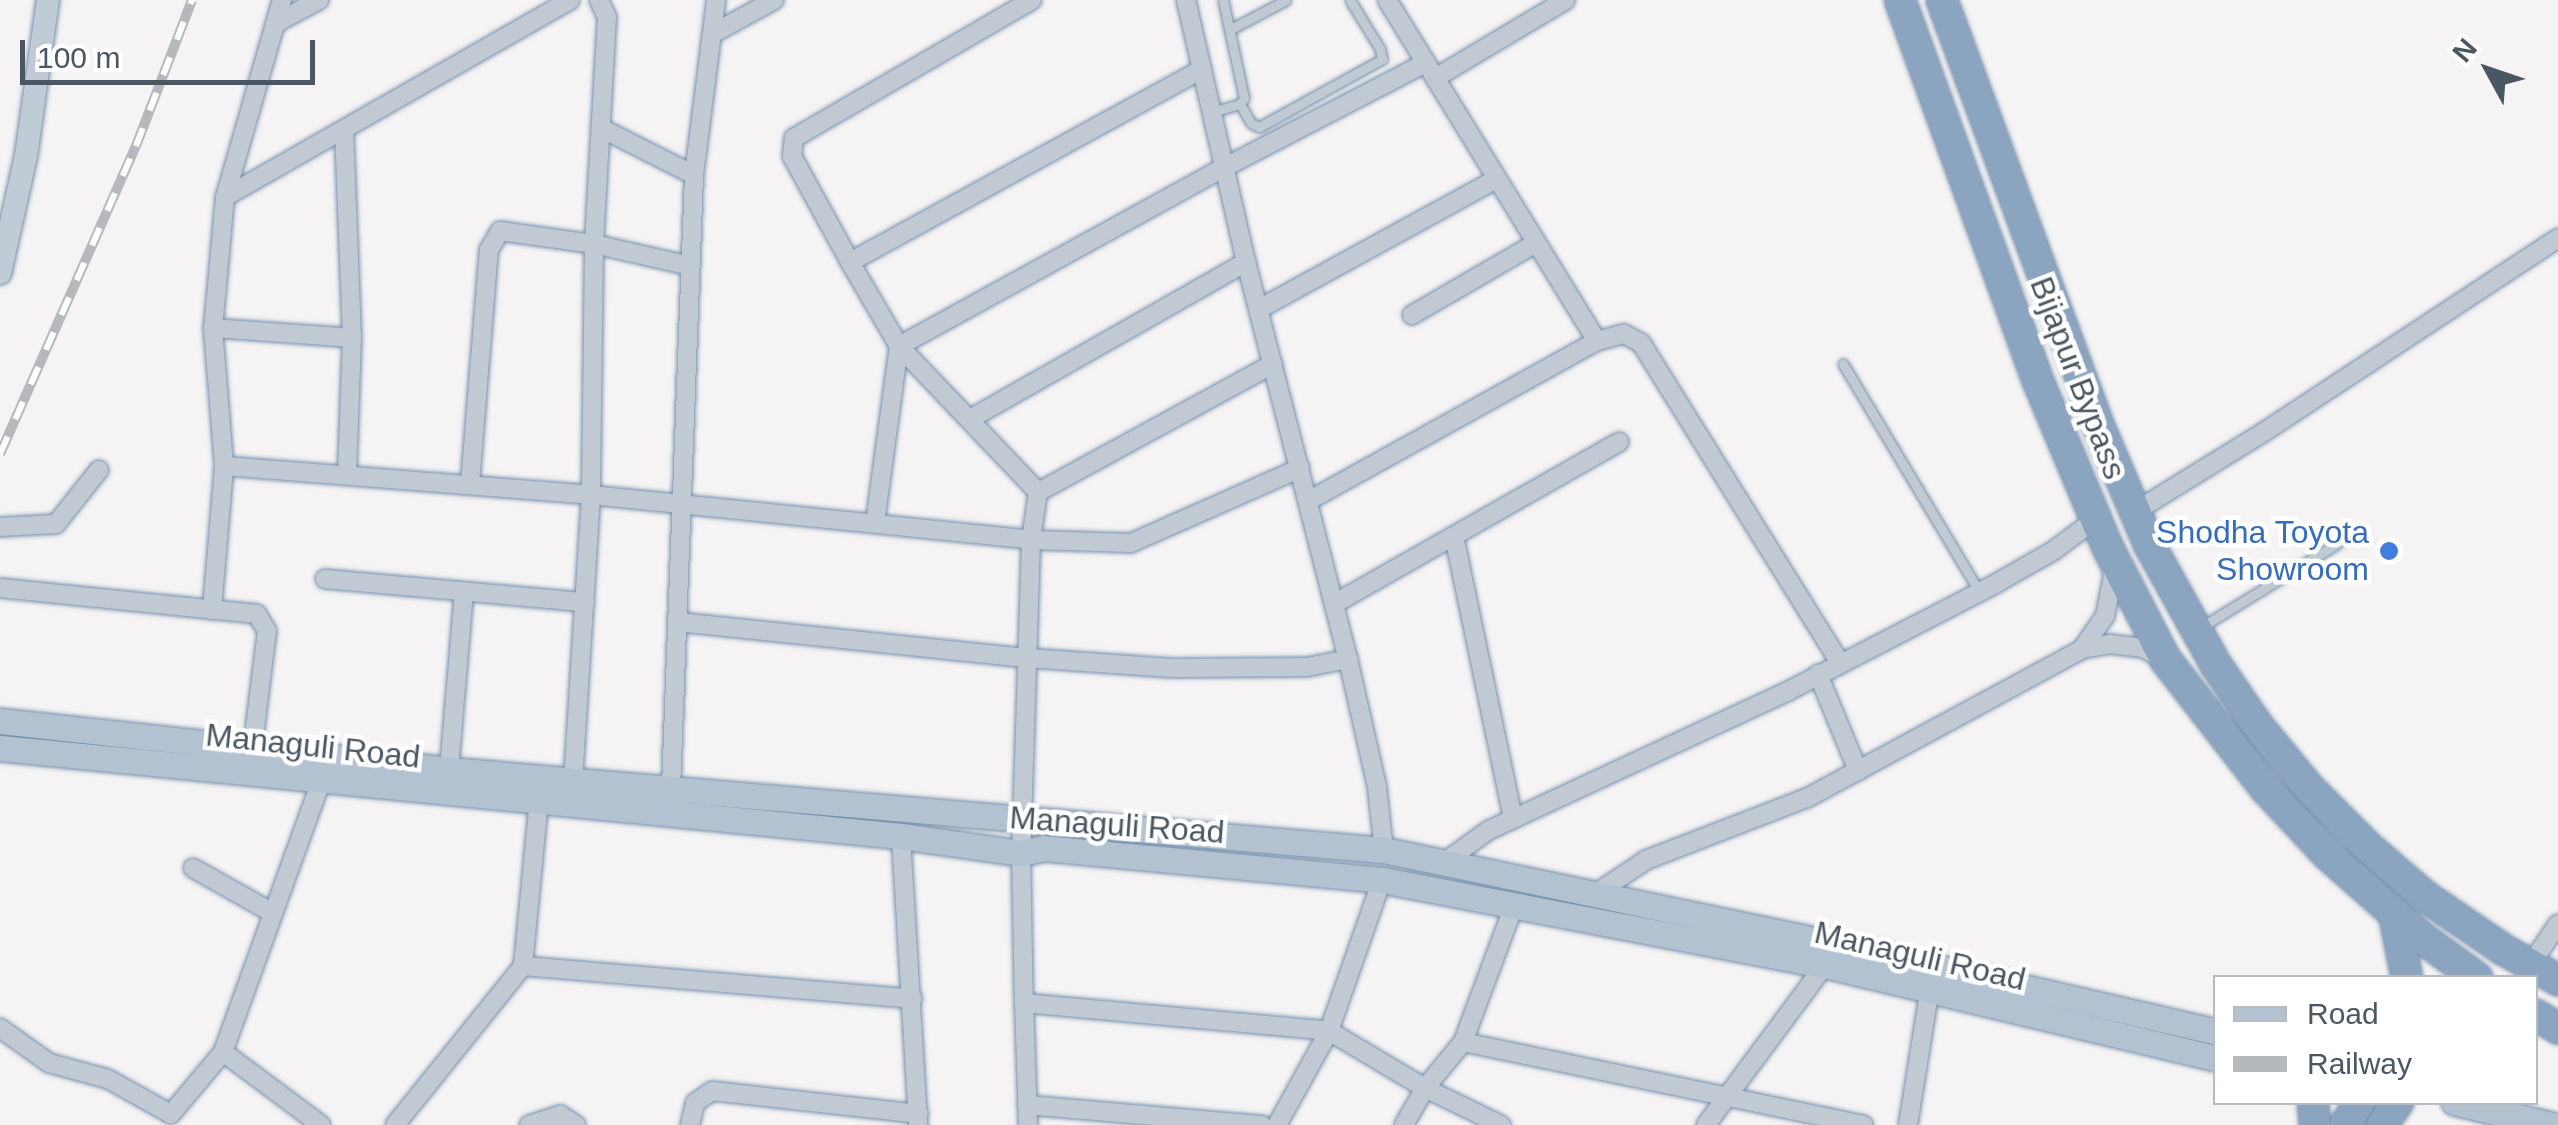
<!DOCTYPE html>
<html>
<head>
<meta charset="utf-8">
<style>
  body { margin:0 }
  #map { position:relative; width:2558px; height:1125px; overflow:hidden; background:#f5f3f3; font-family:Helvetica,sans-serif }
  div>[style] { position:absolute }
  .roads { filter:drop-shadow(0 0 2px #7690ad) drop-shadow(0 0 2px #7690ad) }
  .lane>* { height:9px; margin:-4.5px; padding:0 4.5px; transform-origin:4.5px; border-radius:4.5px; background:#c1cad2 }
  .street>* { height:18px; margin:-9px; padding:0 9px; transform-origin:9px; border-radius:9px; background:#c1cad2 }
  .secondary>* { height:22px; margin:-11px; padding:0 11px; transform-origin:11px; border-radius:11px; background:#c1cbd6 }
  .primary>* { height:25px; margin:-12.5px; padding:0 12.5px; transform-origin:12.5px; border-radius:12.5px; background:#b3c2d1 }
  .highway>* { height:30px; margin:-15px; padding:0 15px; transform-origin:15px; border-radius:15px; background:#8ba5c1 }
  .rail>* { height:10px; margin-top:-5px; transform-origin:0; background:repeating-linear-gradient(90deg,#fff 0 19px,#b5b8bd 0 38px); box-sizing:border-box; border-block:2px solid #b5b8bd }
  .dots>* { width:28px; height:28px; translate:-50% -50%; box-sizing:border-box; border:5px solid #fff; border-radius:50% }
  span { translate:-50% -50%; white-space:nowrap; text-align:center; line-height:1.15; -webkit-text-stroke:9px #fff; paint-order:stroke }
  .street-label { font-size:32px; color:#4a5661 }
  .shop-label { font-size:32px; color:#366cbe }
  .right { translate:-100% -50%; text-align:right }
  .legend { position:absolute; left:2213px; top:975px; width:325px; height:130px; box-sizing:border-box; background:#fff; border:2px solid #b7bbc0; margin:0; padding:12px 18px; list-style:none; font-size:30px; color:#4a5661 }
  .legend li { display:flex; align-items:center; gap:20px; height:50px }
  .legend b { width:50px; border:2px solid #b7bbc0 }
  .north { position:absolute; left:2438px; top:20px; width:100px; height:100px; -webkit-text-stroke:8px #fff; paint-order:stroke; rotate:310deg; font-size:28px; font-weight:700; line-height:40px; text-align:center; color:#4a5661 }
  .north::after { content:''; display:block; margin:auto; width:35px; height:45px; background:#4a5661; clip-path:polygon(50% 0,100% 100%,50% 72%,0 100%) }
  .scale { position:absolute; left:20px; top:40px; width:295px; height:45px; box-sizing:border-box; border:5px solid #4a5661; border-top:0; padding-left:12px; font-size:30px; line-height:35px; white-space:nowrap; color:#4a5661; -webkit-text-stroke:8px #fff; paint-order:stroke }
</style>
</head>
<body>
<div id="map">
  <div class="roads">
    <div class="lane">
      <div style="left:1229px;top:30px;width:64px;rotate:-27.8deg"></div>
      <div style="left:1240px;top:104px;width:22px;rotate:60deg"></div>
      <div style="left:1251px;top:123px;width:9px;rotate:27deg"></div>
      <div style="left:1259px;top:127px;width:141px;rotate:-28.9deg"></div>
      <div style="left:1382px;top:59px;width:10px;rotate:-101deg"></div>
      <div style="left:1380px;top:49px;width:57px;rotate:-121.5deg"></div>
      <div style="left:1212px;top:112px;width:29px;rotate:-16deg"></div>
      <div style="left:1240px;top:104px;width:7px;rotate:-56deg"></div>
      <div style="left:1244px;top:98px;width:100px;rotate:-102.1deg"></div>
      <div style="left:1843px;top:364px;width:263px;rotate:59.1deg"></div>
      <div style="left:2203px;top:626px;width:158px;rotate:-31.6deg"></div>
    </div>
    <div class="street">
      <div style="left:282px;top:0;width:205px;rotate:106.1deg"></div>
      <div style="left:225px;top:197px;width:132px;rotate:95.2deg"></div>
      <div style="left:213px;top:328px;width:139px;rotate:4.1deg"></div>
      <div style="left:352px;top:338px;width:208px;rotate:-92.2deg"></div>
      <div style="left:599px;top:0;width:19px;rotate:65deg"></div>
      <div style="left:607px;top:17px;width:227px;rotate:93.3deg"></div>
      <div style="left:594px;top:244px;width:251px;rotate:90.7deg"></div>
      <div style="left:591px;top:495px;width:442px;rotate:5.8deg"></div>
      <div style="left:1031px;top:540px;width:100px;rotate:1.7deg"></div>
      <div style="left:1131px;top:543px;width:185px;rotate:-23.9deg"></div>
      <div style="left:1186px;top:0;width:269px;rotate:77.1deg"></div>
      <div style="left:1246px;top:262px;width:410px;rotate:75.6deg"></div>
      <div style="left:1348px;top:659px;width:131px;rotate:77.2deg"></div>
      <div style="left:1377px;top:787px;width:63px;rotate:83.7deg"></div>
      <div style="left:276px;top:23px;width:49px;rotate:-28.1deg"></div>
      <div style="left:712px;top:34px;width:71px;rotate:-28.7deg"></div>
      <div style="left:1435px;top:78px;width:152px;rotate:-30.8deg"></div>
      <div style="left:601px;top:128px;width:104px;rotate:26.8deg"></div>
      <div style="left:694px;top:175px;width:176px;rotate:-82.8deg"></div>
      <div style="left:225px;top:197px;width:397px;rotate:-29.7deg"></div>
      <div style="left:850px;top:262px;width:121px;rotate:-118.7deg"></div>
      <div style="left:792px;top:156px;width:18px;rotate:-84deg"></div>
      <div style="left:794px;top:138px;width:275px;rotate:-30.1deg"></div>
      <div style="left:1259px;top:309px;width:270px;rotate:-28.7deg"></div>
      <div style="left:1412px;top:315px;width:143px;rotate:-30.1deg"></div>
      <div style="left:213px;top:328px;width:138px;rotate:85.4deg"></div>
      <div style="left:1597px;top:341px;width:28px;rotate:-15deg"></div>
      <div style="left:1624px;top:334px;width:19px;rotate:28deg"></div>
      <div style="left:1641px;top:343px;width:377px;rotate:58.1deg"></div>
      <div style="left:1273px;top:364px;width:268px;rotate:151.4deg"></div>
      <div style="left:1038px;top:492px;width:49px;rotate:98.3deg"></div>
      <div style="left:1031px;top:540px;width:313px;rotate:91.8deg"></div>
      <div style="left:1021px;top:853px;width:150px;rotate:88.9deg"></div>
      <div style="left:1024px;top:1003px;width:306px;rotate:5.2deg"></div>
      <div style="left:1329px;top:1031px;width:112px;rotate:30.7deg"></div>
      <div style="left:1425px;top:1088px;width:85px;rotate:26deg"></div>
      <div style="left:970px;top:419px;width:318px;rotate:-29.6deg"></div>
      <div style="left:347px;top:474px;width:136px;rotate:-87.9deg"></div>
      <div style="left:470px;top:484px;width:235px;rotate:-85.4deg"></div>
      <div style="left:489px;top:250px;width:22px;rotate:-60deg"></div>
      <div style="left:500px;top:231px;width:95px;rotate:7.9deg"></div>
      <div style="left:594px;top:244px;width:99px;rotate:12.8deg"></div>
      <div style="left:1038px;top:492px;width:202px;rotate:-133.6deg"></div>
      <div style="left:899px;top:346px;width:97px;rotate:-120.3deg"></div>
      <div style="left:850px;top:262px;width:401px;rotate:-28.7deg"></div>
      <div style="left:1308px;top:501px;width:330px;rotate:-29deg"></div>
      <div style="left:1597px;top:341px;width:400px;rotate:-121.6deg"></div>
      <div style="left:2136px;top:511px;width:154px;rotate:-31.7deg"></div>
      <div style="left:2267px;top:430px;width:349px;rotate:-33.4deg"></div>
      <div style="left:875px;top:523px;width:179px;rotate:-82.3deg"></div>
      <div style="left:899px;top:346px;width:372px;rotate:-28.8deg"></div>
      <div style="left:1225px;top:167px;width:226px;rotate:-27.4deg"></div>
      <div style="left:0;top:527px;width:56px;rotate:-3.1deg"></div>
      <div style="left:56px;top:524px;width:69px;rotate:-51.5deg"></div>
      <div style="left:1454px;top:536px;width:289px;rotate:78.2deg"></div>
      <div style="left:325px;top:579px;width:261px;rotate:5.1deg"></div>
      <div style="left:0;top:588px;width:258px;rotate:5.8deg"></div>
      <div style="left:257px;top:614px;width:20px;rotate:60deg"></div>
      <div style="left:267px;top:631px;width:121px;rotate:97.1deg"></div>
      <div style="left:1334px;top:604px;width:328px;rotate:-29.6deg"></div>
      <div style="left:212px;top:610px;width:144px;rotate:-85.2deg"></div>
      <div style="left:224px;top:466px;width:368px;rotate:4.5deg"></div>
      <div style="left:591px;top:495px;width:287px;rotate:93.6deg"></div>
      <div style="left:678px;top:622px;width:352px;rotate:5.9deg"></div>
      <div style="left:1028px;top:658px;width:143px;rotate:4deg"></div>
      <div style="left:1171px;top:668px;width:136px;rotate:-0.4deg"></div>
      <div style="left:1307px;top:667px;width:42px;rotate:-11deg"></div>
      <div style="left:2082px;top:649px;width:40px;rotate:-55.1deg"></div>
      <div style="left:2105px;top:616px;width:41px;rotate:-78.7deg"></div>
      <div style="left:2113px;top:576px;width:13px;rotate:-99deg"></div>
      <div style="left:1818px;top:674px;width:105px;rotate:67.6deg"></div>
      <div style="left:449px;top:770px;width:179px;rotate:-85.2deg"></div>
      <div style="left:671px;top:788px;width:613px;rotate:-87.85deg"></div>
      <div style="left:901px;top:836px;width:289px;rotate:86.6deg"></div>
      <div style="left:1446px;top:861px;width:53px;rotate:-35.8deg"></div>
      <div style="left:1489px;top:830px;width:330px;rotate:-24.9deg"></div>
      <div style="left:1788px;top:691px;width:233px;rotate:-27.3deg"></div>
      <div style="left:1995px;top:584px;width:67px;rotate:-29.6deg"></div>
      <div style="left:2053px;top:551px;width:54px;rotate:-36.7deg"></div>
      <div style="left:193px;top:868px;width:90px;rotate:29.4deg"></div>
      <div style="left:1595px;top:894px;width:61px;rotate:-33.7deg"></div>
      <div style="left:1646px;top:860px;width:173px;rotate:-21.1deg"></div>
      <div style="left:1807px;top:798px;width:313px;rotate:-28.4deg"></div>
      <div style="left:2082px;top:649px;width:28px;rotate:-10deg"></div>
      <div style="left:2110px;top:644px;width:33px;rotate:7deg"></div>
      <div style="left:2143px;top:648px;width:24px;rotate:28deg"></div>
      <div style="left:2531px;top:964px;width:48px;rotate:-56deg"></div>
      <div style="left:523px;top:966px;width:391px;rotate:4.8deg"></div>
      <div style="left:1024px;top:1003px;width:122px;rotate:88.1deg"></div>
      <div style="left:0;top:1028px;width:60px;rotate:35.5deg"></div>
      <div style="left:49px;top:1063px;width:61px;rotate:15.2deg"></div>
      <div style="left:108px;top:1079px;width:72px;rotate:29.1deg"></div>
      <div style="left:171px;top:1114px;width:81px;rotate:-50deg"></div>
      <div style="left:223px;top:1052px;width:122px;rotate:36.7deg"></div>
      <div style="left:1463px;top:1042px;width:409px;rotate:11.7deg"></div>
      <div style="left:223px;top:1052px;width:290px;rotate:-70.1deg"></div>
      <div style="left:1027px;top:1105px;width:236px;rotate:4.9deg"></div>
      <div style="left:395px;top:1125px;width:204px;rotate:-51.2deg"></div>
      <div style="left:523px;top:966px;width:166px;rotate:-84.5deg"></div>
      <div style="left:529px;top:1125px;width:33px;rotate:-18deg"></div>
      <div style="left:560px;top:1115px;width:19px;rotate:32deg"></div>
      <div style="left:690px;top:1125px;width:23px;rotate:-77deg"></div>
      <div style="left:695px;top:1103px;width:21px;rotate:-35deg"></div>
      <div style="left:712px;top:1091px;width:208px;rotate:6.3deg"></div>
      <div style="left:1277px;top:1125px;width:107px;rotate:-61deg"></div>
      <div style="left:1329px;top:1031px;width:160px;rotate:-70.7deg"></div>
      <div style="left:1404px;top:1125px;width:43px;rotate:-60.4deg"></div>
      <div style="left:1425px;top:1088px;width:60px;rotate:-50.4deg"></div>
      <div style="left:1463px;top:1042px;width:148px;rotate:-69.5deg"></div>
      <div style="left:1706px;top:1125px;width:199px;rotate:-53.4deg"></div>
      <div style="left:1908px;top:1125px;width:145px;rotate:-80.9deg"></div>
    </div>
    <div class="secondary">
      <div style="left:0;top:273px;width:120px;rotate:-77.5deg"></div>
      <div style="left:26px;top:156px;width:158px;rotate:-82deg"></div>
    </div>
    <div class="primary">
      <div style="left:0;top:721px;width:452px;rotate:6.2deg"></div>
      <div style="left:449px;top:770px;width:938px;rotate:4.89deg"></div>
      <div style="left:1384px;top:850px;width:475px;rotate:11.8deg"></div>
      <div style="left:1849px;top:947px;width:377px;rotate:13deg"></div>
      <div style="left:0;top:748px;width:905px;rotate:5.58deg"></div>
      <div style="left:901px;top:836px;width:121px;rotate:8.1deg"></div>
      <div style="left:1021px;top:853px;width:24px;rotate:-12deg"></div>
      <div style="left:1044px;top:848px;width:340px;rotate:5.4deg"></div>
      <div style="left:1382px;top:880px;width:451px;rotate:10.9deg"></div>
      <div style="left:1825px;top:965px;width:402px;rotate:13.4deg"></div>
      <div style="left:2454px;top:1102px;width:100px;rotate:13.3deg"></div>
    </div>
    <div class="highway">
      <div style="left:1900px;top:0;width:405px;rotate:70.1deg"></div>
      <div style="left:2038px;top:381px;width:181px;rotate:67.3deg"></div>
      <div style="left:2108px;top:548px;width:125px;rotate:62.8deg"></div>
      <div style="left:2165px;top:659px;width:165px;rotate:52.2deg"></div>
      <div style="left:2266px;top:789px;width:89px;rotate:46.8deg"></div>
      <div style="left:2327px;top:854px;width:127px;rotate:41.5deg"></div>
      <div style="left:2422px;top:938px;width:68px;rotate:36deg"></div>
      <div style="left:1942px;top:0;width:450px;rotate:69.8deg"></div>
      <div style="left:2097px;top:422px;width:133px;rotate:66.9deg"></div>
      <div style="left:2149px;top:544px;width:138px;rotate:61deg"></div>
      <div style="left:2216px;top:665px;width:74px;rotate:55.5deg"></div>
      <div style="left:2258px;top:726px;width:80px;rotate:50.6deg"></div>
      <div style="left:2309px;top:788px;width:83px;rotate:45deg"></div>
      <div style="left:2368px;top:847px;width:77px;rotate:40.8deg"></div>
      <div style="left:2426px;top:897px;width:94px;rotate:34.2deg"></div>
      <div style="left:2504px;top:950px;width:62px;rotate:29.1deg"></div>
      <div style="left:2394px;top:913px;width:66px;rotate:78.7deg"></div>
      <div style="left:2536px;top:1015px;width:26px;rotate:31deg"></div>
      <div style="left:2313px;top:1102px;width:23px;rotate:85deg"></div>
      <div style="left:2345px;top:1125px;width:27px;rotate:-57deg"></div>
      <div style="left:2382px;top:1125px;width:28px;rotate:-55deg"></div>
    </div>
  </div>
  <div class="rail">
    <div style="left:0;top:454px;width:337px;rotate:-66.2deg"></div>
    <div style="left:136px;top:146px;width:156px;rotate:-69deg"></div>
  </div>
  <div class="dots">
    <div style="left:2389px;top:551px;background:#3f7fe0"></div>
  </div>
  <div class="street-label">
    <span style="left:2078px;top:378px;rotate:69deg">Bijapur Bypass</span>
    <span style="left:313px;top:746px;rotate:6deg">Managuli Road</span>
    <span style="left:1117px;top:825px;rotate:4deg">Managuli Road</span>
    <span style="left:1920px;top:956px;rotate:13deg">Managuli Road</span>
  </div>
  <div class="shop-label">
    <span class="right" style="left:2369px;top:551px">Shodha Toyota<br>Showroom</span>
  </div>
  <ul class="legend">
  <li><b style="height:12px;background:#b3c2d1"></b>Road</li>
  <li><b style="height:12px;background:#b5b8bd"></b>Railway</li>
  </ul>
  <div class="north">N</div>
  <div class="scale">100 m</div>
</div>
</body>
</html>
